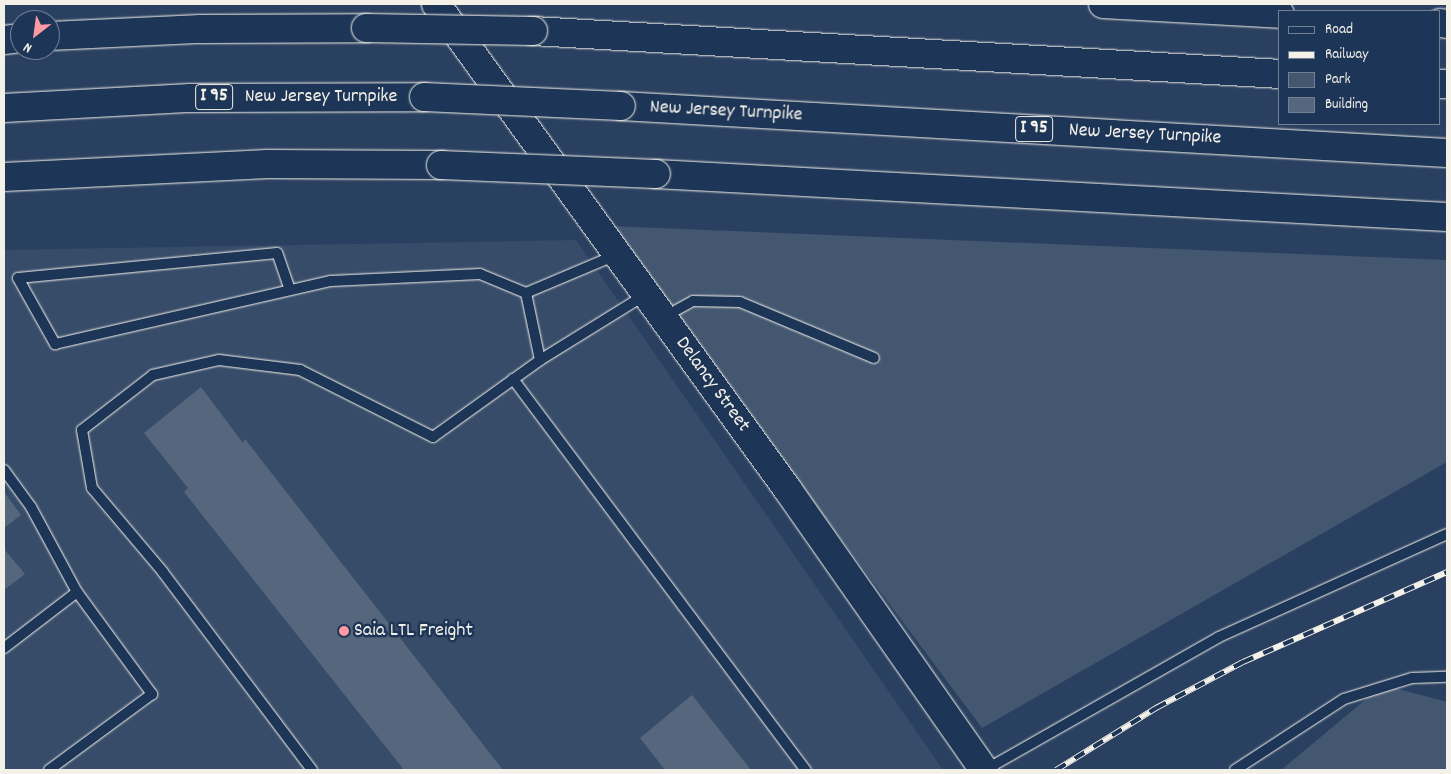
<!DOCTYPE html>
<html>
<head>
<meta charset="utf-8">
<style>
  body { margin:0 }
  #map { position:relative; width:1451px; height:774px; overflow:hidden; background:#2a4060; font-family:Dekko,sans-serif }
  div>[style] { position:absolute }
  .built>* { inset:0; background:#374c69 }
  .green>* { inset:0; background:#445771 }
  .building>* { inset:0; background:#56677d }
  .roads { filter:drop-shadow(0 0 1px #f4f1e8) drop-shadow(0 0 1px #f4f1e8) }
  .lane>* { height:10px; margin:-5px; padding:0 5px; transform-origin:5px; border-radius:5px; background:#1d3557 }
  .secondary>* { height:28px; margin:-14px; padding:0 14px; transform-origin:14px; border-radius:14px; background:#1d3557 }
  .highway>* { height:28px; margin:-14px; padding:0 14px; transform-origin:14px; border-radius:14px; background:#1d3557 }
  .rail>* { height:5.5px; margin-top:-2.75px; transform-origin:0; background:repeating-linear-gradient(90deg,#1d3557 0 11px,#f4f1e8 0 22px); box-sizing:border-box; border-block:1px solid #f4f1e8 }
  .bridges { filter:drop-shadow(0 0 1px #f4f1e8) drop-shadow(0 0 1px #f4f1e8) }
  .highway-bridge>* { height:28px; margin:-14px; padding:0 14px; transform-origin:14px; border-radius:14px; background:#1d3557 }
  .dots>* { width:14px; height:14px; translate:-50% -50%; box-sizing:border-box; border:2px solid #1d3557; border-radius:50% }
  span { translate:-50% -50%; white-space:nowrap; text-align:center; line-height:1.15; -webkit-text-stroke:5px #1d3557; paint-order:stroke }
  .shield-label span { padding:1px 4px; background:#1d3557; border:1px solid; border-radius:4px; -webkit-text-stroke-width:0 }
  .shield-label { font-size:19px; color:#f4f1e8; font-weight:700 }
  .street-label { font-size:20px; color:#f4f1e8 }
  .poi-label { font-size:20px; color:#f4f1e8 }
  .left { translate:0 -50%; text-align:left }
  .frame { position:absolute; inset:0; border:5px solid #f4f1e8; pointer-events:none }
  .legend { position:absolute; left:1278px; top:10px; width:162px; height:115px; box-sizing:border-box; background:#1d3557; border:1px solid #738091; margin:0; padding:6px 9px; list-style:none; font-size:15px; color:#f4f1e8 }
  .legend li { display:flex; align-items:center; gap:10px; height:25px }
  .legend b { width:25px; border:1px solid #738091 }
  .north { position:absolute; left:10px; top:10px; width:50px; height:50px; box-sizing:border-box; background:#1d3557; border:1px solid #738091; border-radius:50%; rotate:210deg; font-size:14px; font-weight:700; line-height:20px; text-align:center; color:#f4f1e8 }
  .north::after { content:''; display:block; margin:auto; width:18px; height:22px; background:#ff9aa2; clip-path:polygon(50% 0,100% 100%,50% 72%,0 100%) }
</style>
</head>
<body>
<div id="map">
  <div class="built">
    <div style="clip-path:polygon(576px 240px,943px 770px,4px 770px,4px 250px)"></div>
  </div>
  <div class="green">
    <div style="clip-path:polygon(607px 226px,1447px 260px,1447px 462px,982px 728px)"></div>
    <div style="clip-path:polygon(1383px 685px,1447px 702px,1447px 770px,1281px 770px)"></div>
  </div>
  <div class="building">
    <div style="clip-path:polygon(201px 387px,243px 443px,245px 439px,503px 770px,404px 770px,184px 492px,188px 488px,144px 433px)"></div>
    <div style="clip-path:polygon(4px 492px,21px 515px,4px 528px)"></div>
    <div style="clip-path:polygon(4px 549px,25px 574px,4px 590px)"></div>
    <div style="clip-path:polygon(692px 695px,751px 770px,665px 770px,640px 738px)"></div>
  </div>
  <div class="roads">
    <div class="lane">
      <div style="left:290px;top:290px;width:39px;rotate:-109deg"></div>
      <div style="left:277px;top:253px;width:260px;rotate:174.5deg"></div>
      <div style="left:18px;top:278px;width:76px;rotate:60.7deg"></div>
      <div style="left:55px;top:344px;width:283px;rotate:-12.9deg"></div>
      <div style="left:331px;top:281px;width:149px;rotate:-2.7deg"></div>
      <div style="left:480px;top:274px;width:50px;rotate:22.4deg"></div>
      <div style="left:526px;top:293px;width:98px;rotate:-22.9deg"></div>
      <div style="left:526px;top:293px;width:68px;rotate:78.2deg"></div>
      <div style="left:540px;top:360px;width:123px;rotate:-31.8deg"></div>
      <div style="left:664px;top:317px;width:33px;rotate:-29deg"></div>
      <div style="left:693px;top:301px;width:47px;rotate:1.2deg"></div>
      <div style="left:740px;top:302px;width:145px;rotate:22.7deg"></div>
      <div style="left:513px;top:379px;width:489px;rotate:53.2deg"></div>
      <div style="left:4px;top:470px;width:46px;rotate:53.9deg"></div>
      <div style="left:31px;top:507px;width:97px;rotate:61.6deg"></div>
      <div style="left:77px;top:592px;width:127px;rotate:53.7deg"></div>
      <div style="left:152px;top:694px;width:128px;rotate:143.6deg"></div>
      <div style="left:4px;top:648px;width:92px;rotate:-37.5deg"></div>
      <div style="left:312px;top:770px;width:248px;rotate:-127deg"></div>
      <div style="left:163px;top:572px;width:110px;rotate:-130.2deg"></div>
      <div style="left:92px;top:488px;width:59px;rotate:-99.8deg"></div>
      <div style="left:82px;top:430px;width:90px;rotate:-37.8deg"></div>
      <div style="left:153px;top:375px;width:68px;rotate:-12.8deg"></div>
      <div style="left:219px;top:360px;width:82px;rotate:7deg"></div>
      <div style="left:300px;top:370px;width:149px;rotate:26.7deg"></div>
      <div style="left:433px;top:437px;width:132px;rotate:-35.7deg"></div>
      <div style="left:985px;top:770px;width:269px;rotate:-29.6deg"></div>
      <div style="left:1219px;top:637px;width:250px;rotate:-24.3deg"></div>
      <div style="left:1235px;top:770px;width:130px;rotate:-33.1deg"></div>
      <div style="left:1344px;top:699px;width:71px;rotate:-17.2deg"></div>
      <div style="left:1412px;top:678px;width:35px;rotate:-2deg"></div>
    </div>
    <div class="secondary">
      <div style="left:436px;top:4px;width:600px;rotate:54.08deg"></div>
      <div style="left:788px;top:490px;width:342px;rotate:55deg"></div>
    </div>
    <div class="highway">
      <div style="left:1103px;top:4px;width:177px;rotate:3.2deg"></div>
      <div style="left:1440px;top:23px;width:7px;rotate:8deg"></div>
      <div style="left:533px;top:31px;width:748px;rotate:3.29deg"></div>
      <div style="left:50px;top:36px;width:151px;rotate:-2.7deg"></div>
      <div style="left:201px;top:29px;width:165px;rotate:-0.3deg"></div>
      <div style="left:4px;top:40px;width:16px;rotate:-7deg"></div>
      <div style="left:1440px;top:84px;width:7px"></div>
      <div style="left:621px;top:106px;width:827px;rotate:3.26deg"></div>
      <div style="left:4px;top:108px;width:187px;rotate:-3.1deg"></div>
      <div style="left:191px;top:98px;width:233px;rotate:-0.2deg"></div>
      <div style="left:656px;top:174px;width:792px;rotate:3.11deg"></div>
      <div style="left:4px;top:177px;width:264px;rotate:-2.8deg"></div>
      <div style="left:268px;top:164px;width:173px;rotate:0.3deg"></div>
    </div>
  </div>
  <div class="rail">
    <div style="left:1056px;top:770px;width:118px;rotate:-31.8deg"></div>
    <div style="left:1156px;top:708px;width:98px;rotate:-27.9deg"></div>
    <div style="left:1243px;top:662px;width:223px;rotate:-23.8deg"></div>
  </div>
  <div class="bridges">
    <div class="highway-bridge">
      <div style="left:366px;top:28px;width:167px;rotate:1deg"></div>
      <div style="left:424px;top:97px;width:197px;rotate:2.6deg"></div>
      <div style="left:441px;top:165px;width:215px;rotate:2.4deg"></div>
    </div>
  </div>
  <div class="dots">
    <div style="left:344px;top:631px;background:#ff9aa2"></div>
  </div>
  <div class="shield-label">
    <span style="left:214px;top:97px">I 95</span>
    <span style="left:1034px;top:129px">I 95</span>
  </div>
  <div class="street-label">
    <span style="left:321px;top:97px">New Jersey Turnpike</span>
    <span style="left:726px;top:112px;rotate:3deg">New Jersey Turnpike</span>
    <span style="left:1145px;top:135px;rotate:3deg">New Jersey Turnpike</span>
    <span style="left:712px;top:385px;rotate:54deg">Delancy Street</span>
  </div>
  <div class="poi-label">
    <span class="left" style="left:354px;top:631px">Saia LTL Freight</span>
  </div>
  <div class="frame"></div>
  <ul class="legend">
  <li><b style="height:6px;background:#1d3557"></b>Road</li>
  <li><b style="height:6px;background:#f4f1e8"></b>Railway</li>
  <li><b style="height:14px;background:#445771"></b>Park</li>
  <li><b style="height:14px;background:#56677d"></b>Building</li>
  </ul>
  <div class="north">N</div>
</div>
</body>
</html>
